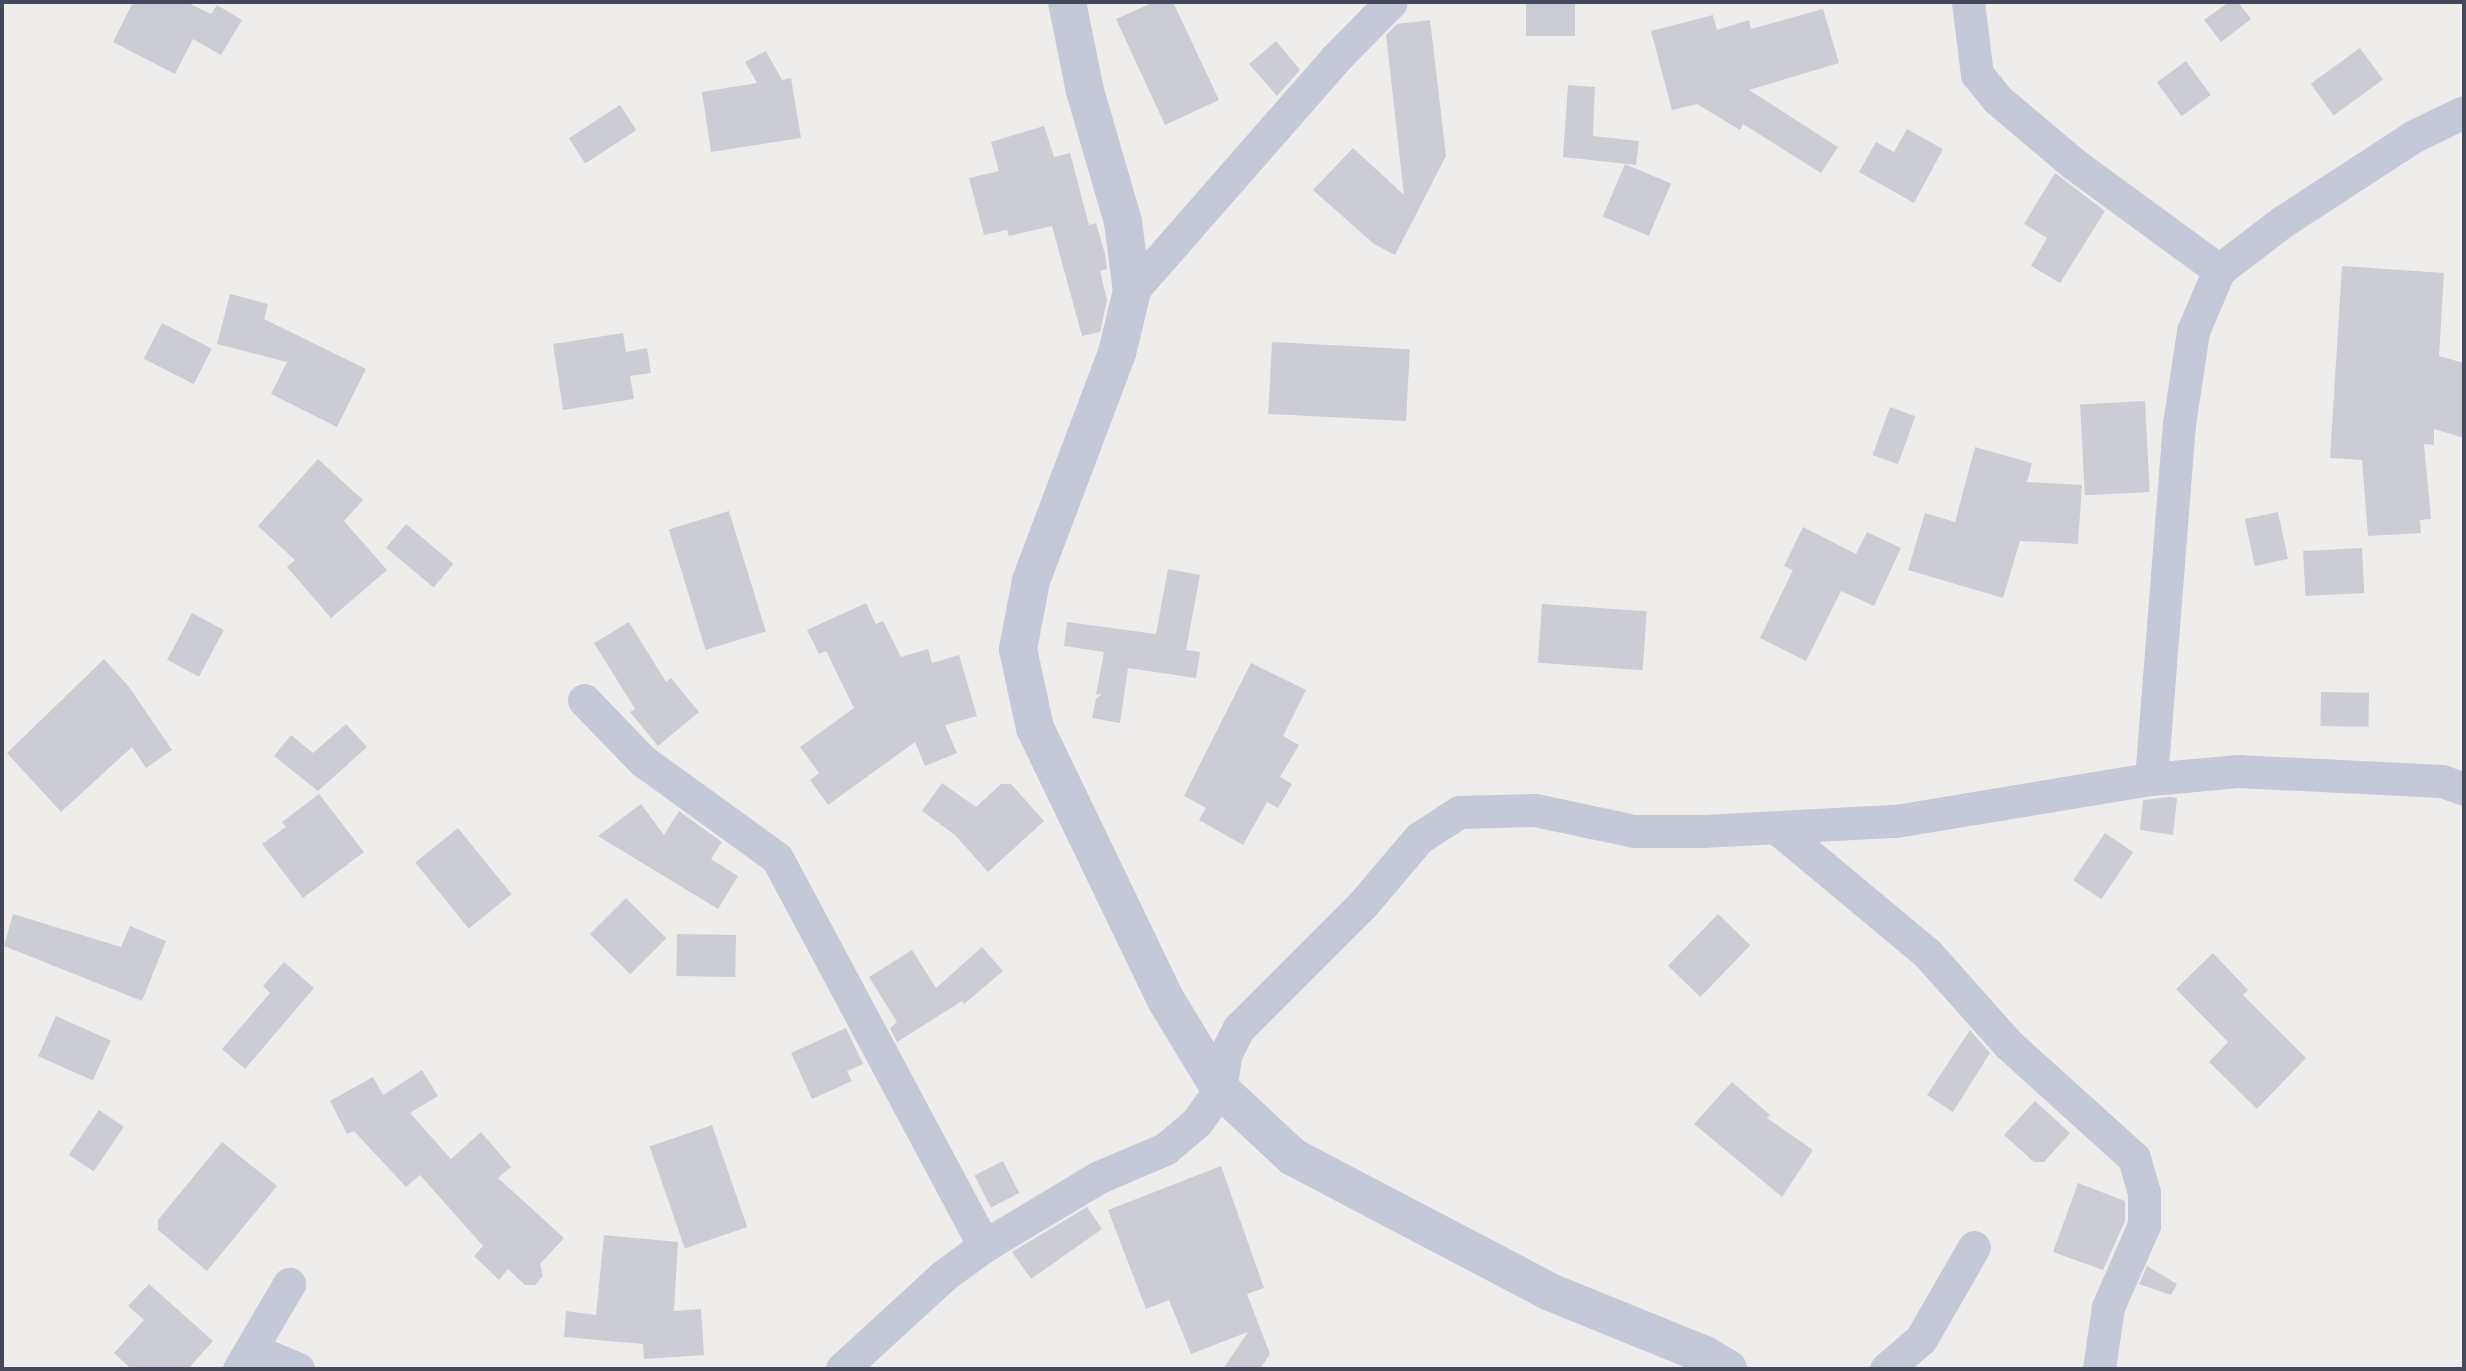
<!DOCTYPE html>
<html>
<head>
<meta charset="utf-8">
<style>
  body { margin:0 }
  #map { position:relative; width:2466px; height:1371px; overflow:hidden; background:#efedeb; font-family:Manrope,sans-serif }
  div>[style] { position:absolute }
  .building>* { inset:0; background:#ccccd4; transform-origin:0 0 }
  .minor>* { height:33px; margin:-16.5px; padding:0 16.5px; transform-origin:16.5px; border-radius:16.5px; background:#c4c8d7 }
  .tertiary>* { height:38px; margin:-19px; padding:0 19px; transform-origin:19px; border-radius:19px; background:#c4c8d7 }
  span { translate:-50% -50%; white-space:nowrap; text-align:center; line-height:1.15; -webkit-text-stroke:5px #fff; paint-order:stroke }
  .frame { position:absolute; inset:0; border:4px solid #43485a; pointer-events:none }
</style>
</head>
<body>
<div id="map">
  <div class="building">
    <div style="clip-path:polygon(133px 2px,186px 2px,211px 14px,217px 5px,242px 20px,221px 55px,193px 39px,175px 74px,113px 42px)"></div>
    <div style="clip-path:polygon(1154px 2px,1173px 2px,1219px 100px,1165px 125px,1116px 19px)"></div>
    <div style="left:1526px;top:2px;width:49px;height:34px"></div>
    <div style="clip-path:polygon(2229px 2px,2238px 2px,2251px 19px,2221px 42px,2204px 20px)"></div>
    <div style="clip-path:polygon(1823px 9px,1839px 63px,1749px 90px,1838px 147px,1821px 173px,1743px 124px,1740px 130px,1697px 104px,1672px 110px,1651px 31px,1713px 15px,1717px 30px,1749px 20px,1751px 29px)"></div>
    <div style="clip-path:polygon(1430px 20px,1446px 156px,1395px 255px,1374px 244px,1313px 190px,1353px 148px,1404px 195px,1386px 35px,1397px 24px)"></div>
    <div style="clip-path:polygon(1276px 41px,1300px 70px,1277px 96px,1249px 64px)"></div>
    <div style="left:2360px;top:48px;width:39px;height:61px;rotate:54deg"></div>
    <div style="clip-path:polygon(766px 51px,782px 80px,791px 78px,801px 138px,711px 152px,702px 92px,757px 83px,745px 62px)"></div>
    <div style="left:2186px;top:61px;width:42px;height:36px;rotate:54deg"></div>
    <div style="clip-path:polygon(1568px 85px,1595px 87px,1593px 136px,1639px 141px,1636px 165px,1563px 157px)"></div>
    <div style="left:620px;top:105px;width:30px;height:61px;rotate:57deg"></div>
    <div style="clip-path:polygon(1044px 126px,1054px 157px,1070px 153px,1089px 225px,1096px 223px,1105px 254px,1107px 269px,1100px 271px,1107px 300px,1100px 332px,1082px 336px,1052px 226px,1009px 236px,1007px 230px,984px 235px,969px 178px,999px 171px,991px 142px)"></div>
    <div style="clip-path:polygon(1907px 129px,1943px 149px,1914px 203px,1859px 172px,1876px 142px,1894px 152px)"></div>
    <div style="left:1625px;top:164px;width:50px;height:57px;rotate:23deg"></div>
    <div style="clip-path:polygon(2055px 173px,2105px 211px,2060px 283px,2031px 266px,2047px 238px,2024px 224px)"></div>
    <div style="clip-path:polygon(2342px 266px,2444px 273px,2439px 356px,2464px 363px,2464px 438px,2434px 429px,2434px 445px,2424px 444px,2431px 519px,2420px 520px,2421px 533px,2368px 536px,2362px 460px,2330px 458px)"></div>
    <div style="clip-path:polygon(230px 294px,268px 304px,264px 319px,366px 369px,337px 427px,271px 394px,287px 362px,217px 344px)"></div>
    <div style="left:162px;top:323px;width:56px;height:40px;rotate:27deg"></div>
    <div style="clip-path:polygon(623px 333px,626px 352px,647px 348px,651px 373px,630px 376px,634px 399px,563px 410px,553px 344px)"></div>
    <div style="left:1272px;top:342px;width:138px;height:72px;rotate:3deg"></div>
    <div style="left:2145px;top:401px;width:91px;height:65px;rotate:87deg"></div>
    <div style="left:1890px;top:407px;width:27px;height:51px;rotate:20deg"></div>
    <div style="clip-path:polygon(1975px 447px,2032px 463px,2027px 482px,2082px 485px,2078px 544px,2020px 541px,2003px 598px,1908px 570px,1925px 513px,1955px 522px)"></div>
    <div style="clip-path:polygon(318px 459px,363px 500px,344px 521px,387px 570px,331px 618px,287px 567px,295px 560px,258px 526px)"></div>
    <div style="left:729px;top:511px;width:126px;height:63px;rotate:73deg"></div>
    <div style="left:2278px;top:512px;width:48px;height:34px;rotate:78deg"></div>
    <div style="left:406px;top:524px;width:62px;height:31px;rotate:40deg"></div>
    <div style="clip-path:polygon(1803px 527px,1856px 554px,1867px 532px,1901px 548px,1874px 606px,1841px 591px,1806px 661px,1760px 638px,1793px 570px,1784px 566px)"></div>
    <div style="left:2362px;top:548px;width:45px;height:59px;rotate:87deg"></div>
    <div style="clip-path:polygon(1168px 569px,1200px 575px,1186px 650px,1200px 652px,1196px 678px,1128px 668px,1120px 723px,1092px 718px,1096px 699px,1102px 693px,1096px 695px,1104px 652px,1064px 646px,1067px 622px,1156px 634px)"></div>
    <div style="clip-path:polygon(866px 603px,876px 624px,883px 621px,901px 657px,928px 649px,932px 663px,959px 655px,977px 716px,945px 725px,957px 753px,925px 766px,915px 742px,828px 805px,810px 780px,819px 773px,800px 747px,854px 708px,826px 651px,819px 654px,807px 630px)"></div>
    <div style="left:1542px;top:604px;width:105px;height:59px;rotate:4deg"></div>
    <div style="left:192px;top:613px;width:36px;height:53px;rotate:28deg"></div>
    <div style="clip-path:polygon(629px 622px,666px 682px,671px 678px,699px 712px,658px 746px,630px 712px,635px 709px,594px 643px)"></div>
    <div style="clip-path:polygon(104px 659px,129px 687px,172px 750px,146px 768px,132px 747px,61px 812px,7px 753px)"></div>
    <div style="clip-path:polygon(1251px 663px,1306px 690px,1283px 736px,1299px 745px,1280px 777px,1292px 784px,1278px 808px,1267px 802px,1243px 845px,1199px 820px,1206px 808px,1184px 796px)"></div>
    <div style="left:2321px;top:692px;width:48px;height:34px;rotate:1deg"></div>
    <div style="clip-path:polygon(346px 724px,367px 747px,318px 791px,274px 756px,291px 735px,313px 753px)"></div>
    <div style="clip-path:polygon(942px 783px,976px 807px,1001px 784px,1011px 784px,1044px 821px,988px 872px,955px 835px,922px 811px)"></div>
    <div style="clip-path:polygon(319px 794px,364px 852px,303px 898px,262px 844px,286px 827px,282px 822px)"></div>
    <div style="clip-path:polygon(2169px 797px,2177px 798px,2173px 835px,2140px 830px,2143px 800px)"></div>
    <div style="clip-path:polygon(641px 804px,664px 835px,679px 811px,722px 842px,711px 859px,738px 876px,718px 909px,598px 836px)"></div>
    <div style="left:458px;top:828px;width:85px;height:55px;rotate:51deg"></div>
    <div style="left:2105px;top:833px;width:34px;height:57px;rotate:34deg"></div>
    <div style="left:626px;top:898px;width:57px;height:51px;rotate:45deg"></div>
    <div style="clip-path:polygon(13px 914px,121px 947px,130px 926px,166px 941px,142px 1001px,4px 946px)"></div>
    <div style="left:1718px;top:914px;width:45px;height:72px;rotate:44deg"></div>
    <div style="left:677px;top:934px;width:59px;height:42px;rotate:1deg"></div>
    <div style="clip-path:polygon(982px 947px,1003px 971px,964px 1004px,962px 1001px,897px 1042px,890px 1028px,897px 1022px,869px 977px,912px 950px,936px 988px)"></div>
    <div style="clip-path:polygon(2213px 953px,2248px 990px,2243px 995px,2306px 1058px,2257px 1109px,2209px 1062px,2228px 1042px,2176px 989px)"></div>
    <div style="clip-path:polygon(284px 962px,314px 988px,245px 1069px,222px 1049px,270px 993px,263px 986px)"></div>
    <div style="left:56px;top:1016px;width:60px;height:44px;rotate:24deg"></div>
    <div style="clip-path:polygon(846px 1028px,863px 1064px,847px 1071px,852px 1081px,812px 1099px,791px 1053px)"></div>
    <div style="clip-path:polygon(1970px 1030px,1990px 1053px,1953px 1112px,1927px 1095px)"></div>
    <div style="clip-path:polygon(422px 1070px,438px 1096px,410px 1113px,451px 1159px,481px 1132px,511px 1167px,498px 1178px,564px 1238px,540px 1264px,543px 1276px,535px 1285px,525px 1285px,508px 1269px,499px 1280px,474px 1256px,483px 1246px,420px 1175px,406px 1187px,354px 1131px,347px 1134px,330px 1101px,373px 1077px,383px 1095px)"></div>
    <div style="clip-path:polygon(1732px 1082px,1770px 1115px,1767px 1118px,1813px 1150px,1782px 1197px,1694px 1124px)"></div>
    <div style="clip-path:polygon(2035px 1101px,2070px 1133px,2044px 1162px,2034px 1162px,2004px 1135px)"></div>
    <div style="left:99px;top:1110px;width:30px;height:54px;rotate:34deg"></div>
    <div style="left:712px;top:1125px;width:108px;height:66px;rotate:71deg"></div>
    <div style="clip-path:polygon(222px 1142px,277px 1186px,207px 1271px,158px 1230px,158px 1220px)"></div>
    <div style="left:1003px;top:1161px;width:36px;height:32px;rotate:63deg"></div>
    <div style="clip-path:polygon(1221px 1166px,1264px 1288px,1247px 1294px,1270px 1354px,1260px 1369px,1223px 1369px,1248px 1332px,1191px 1354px,1169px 1300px,1146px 1309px,1108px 1210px)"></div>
    <div style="clip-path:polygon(2078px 1183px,2125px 1201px,2125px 1221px,2103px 1270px,2053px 1252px)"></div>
    <div style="clip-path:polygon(1087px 1207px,1102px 1229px,1031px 1279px,1012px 1252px)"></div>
    <div style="clip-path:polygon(604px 1235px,678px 1242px,674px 1311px,701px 1309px,704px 1355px,644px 1359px,643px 1344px,564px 1337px,566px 1311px,596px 1315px)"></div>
    <div style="clip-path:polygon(2147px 1266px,2177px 1284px,2171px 1295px,2139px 1284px)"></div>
    <div style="clip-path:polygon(149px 1284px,213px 1341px,188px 1369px,131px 1369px,114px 1353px,144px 1320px,128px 1306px)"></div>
  </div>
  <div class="minor">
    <div style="left:1968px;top:2px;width:73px;rotate:82.9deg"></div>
    <div style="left:1977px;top:74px;width:32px;rotate:51deg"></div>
    <div style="left:1997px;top:99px;width:101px;rotate:40.2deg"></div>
    <div style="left:2074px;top:164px;width:180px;rotate:36.2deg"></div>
    <div style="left:1132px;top:291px;width:307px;rotate:-48.8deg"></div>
    <div style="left:1334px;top:60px;width:81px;rotate:-45.5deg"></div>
    <div style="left:584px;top:700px;width:85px;rotate:46deg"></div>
    <div style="left:643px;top:761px;width:165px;rotate:35.9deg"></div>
    <div style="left:777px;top:858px;width:440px;rotate:61.9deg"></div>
    <div style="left:2151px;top:779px;width:356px;rotate:-85.5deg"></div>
    <div style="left:2179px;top:424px;width:94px;rotate:-81.4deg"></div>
    <div style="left:2193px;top:331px;width:66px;rotate:-66.9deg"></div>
    <div style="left:2219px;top:270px;width:79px;rotate:-37.3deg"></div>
    <div style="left:2282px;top:222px;width:158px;rotate:-33.1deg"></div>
    <div style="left:2414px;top:136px;width:55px;rotate:-25.6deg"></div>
    <div style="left:1778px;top:829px;width:194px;rotate:39.8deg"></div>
    <div style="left:1927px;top:953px;width:122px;rotate:48.3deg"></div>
    <div style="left:2008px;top:1044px;width:170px;rotate:42.1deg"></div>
    <div style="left:2134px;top:1158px;width:35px;rotate:74deg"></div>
    <div style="left:2144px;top:1192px;width:33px;rotate:90deg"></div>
    <div style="left:2144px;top:1225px;width:90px;rotate:113.7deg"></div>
    <div style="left:2108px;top:1307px;width:63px;rotate:98.3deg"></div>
    <div style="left:253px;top:1350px;width:49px;rotate:22.9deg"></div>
    <div style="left:239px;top:1369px;width:99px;rotate:-59.5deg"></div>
    <div style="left:842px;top:1369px;width:137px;rotate:-42.6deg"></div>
    <div style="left:943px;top:1276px;width:51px;rotate:-36.2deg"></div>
    <div style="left:984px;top:1246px;width:134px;rotate:-31deg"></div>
    <div style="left:1099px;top:1177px;width:72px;rotate:-23deg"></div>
    <div style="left:1165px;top:1149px;width:42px;rotate:-40.2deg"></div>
    <div style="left:1197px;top:1122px;width:40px;rotate:-55.1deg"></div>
    <div style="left:1220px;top:1089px;width:36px;rotate:-81deg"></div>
    <div style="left:1226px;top:1053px;width:28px;rotate:-63deg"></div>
    <div style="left:1239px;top:1028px;width:175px;rotate:-45deg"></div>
    <div style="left:1363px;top:904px;width:87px;rotate:-49.7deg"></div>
    <div style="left:1419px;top:838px;width:48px;rotate:-33deg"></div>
    <div style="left:1459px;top:812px;width:76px;rotate:-1.5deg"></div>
    <div style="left:1535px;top:810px;width:102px;rotate:11.9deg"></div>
    <div style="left:1635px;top:831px;width:67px"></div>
    <div style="left:1702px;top:831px;width:194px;rotate:-3deg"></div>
    <div style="left:1896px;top:821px;width:258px;rotate:-9.4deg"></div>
    <div style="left:2151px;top:779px;width:87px;rotate:-5.3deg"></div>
    <div style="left:2238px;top:771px;width:204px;rotate:2.8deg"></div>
    <div style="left:2442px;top:781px;width:23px;rotate:20deg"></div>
    <div style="left:1886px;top:1369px;width:46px;rotate:-40.6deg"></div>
    <div style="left:1921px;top:1339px;width:106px;rotate:-60.1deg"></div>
  </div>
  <div class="tertiary">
    <div style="left:1067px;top:2px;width:91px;rotate:78.6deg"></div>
    <div style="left:1085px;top:91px;width:136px;rotate:73.8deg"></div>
    <div style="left:1123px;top:222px;width:70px;rotate:82.6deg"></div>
    <div style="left:1132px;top:291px;width:64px;rotate:103.6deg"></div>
    <div style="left:1117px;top:353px;width:244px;rotate:110.7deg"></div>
    <div style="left:1031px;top:581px;width:69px;rotate:100.8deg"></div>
    <div style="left:1018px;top:649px;width:81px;rotate:77.9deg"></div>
    <div style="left:1035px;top:728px;width:302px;rotate:64.3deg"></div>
    <div style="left:1166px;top:1000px;width:104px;rotate:58.8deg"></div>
    <div style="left:1220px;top:1089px;width:100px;rotate:43deg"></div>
    <div style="left:1293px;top:1157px;width:290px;rotate:27.7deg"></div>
    <div style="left:1550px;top:1292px;width:167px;rotate:22.1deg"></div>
    <div style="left:1705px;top:1355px;width:27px;rotate:31deg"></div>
  </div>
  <div class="frame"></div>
</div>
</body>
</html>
